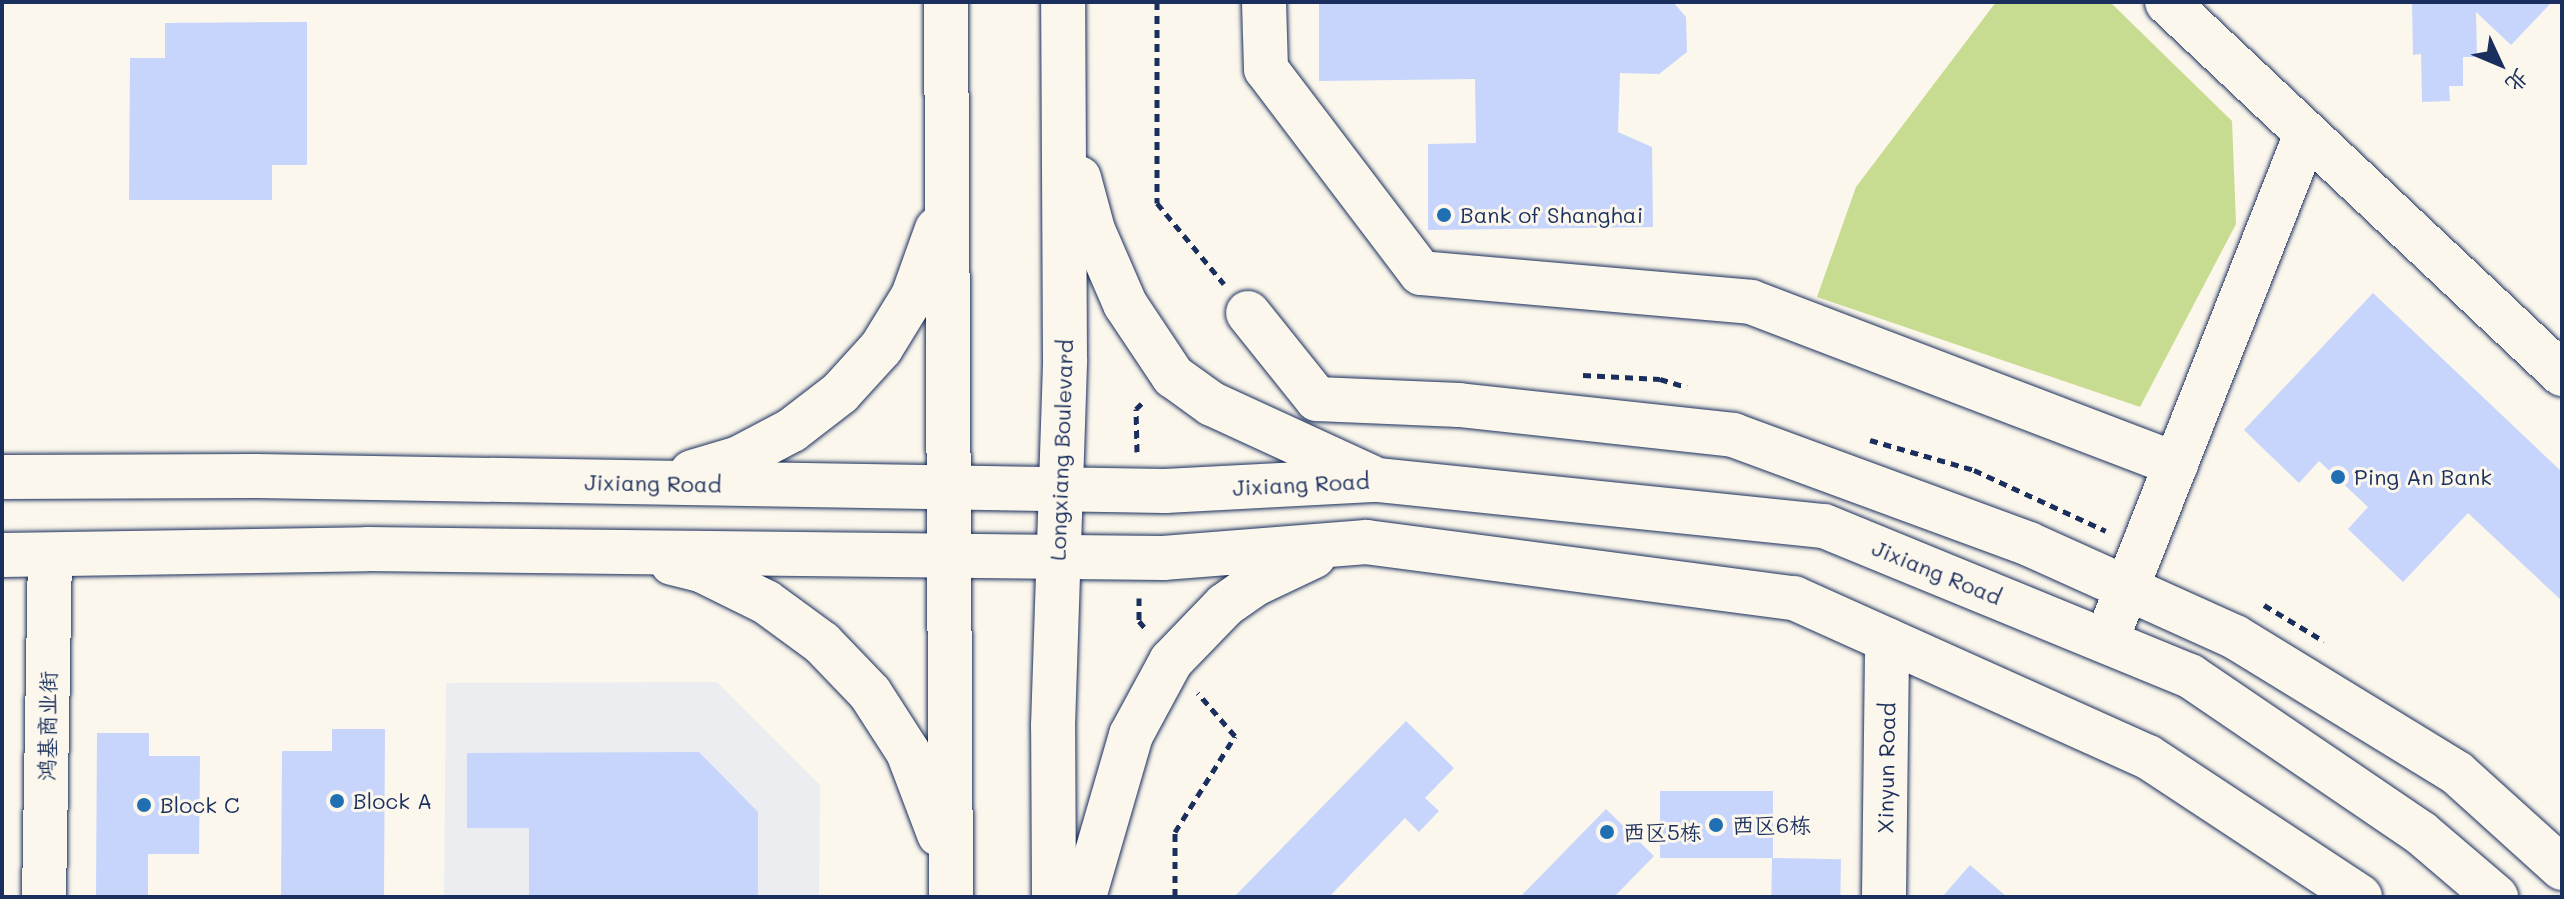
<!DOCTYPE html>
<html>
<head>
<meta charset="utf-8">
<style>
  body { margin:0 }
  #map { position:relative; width:2564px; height:899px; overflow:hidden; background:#fbf7ec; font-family:Mali,"LXGW WenKai TC",sans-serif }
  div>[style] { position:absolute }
  .built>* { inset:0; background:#ebedf1 }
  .green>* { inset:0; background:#c8dc91 }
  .building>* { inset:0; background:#c7d5fc; transform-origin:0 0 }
  .path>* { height:5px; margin-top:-2.5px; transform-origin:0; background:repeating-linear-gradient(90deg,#1b2f5e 0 8px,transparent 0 14px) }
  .roads { filter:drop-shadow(0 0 2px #1b2f5e) drop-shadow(0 0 2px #1b2f5e) }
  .minor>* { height:44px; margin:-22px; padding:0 22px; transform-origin:22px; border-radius:22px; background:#fbf7ec }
  .major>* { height:44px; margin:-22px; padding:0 22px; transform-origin:22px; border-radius:22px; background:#fbf7ec }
  .dots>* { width:22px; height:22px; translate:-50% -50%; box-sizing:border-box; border:4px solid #fbf7ec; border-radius:50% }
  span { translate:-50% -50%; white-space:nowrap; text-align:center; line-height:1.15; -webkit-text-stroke:6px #fbf7ec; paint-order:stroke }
  .poi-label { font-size:22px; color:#1b2f5e }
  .left { translate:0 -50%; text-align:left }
  .street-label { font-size:22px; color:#1b2f5e }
  .frame { position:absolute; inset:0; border:4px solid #1b2f5e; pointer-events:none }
  .north { position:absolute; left:2460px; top:24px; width:80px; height:80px; -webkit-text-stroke:6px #fbf7ec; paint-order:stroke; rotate:134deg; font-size:22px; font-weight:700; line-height:32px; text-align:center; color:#1b2f5e }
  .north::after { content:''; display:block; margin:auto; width:28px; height:36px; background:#1b2f5e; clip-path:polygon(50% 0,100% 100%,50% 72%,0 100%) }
</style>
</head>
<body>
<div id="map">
  <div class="built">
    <div style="clip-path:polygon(717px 682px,820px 785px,819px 897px,444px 897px,446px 683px)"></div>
  </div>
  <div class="green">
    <div style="clip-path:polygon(1996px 2px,2110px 2px,2232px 121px,2236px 224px,2140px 407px,1817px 297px,1856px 187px)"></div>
  </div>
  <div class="building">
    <div style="clip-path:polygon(1319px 2px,1673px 2px,1686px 17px,1687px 52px,1659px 74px,1620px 73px,1618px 132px,1652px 147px,1653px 227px,1428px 230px,1428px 144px,1476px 143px,1475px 79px,1319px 81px)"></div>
    <div style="clip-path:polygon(2412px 2px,2552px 2px,2511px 45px,2476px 12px,2477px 57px,2463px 57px,2463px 86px,2449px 86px,2450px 101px,2422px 102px,2421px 54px,2413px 55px)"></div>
    <div style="clip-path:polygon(307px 22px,307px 165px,272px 165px,272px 200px,129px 200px,130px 58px,165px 58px,165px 23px)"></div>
    <div style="clip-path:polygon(2373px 293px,2562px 472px,2562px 601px,2468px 513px,2403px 582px,2348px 529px,2368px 507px,2319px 461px,2299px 483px,2244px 430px)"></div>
    <div style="clip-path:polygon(1406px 721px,1454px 768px,1425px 798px,1439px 811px,1419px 832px,1405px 818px,1329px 897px,1234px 897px)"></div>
    <div style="clip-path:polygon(332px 729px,385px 729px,384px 897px,281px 897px,282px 751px,332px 751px)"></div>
    <div style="clip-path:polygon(97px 733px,149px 733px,149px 756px,200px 756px,199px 854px,148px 854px,148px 897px,96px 897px)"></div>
    <div style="clip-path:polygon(699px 752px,758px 812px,758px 897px,529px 897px,529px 828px,467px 828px,467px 753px)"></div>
    <div style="left:1660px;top:791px;width:113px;height:67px"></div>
    <div style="clip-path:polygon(1606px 809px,1654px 856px,1614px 897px,1520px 897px)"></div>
    <div style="left:1772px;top:858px;width:69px;height:39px;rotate:1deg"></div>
    <div style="clip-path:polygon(1970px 865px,2007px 897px,1942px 897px)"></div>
  </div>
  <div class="path">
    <div style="left:1157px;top:2px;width:201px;rotate:90deg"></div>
    <div style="left:1157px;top:203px;width:105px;rotate:50.4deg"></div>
    <div style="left:1583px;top:375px;width:77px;rotate:3deg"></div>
    <div style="left:1660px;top:379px;width:28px;rotate:17deg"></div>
    <div style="left:1870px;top:440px;width:108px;rotate:16.1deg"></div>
    <div style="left:1974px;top:470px;width:145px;rotate:24.8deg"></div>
    <div style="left:1137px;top:452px;width:43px;rotate:-91.3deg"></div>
    <div style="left:1136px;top:409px;width:11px;rotate:-45deg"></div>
    <div style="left:1139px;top:598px;width:23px;rotate:90deg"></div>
    <div style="left:1139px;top:621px;width:11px;rotate:49deg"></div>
    <div style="left:2264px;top:605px;width:70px;rotate:31deg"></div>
    <div style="left:1175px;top:897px;width:65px;rotate:-90deg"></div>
    <div style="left:1175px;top:832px;width:113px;rotate:-58deg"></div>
    <div style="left:1235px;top:736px;width:57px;rotate:-130.7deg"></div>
  </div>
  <div class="roads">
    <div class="minor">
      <div style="left:1264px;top:2px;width:67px;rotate:88.3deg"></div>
      <div style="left:1266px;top:69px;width:256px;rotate:52.8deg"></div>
      <div style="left:1421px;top:273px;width:331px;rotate:5deg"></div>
      <div style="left:1751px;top:302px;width:455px;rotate:20.9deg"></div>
      <div style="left:2167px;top:2px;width:543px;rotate:43.28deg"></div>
      <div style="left:1248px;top:313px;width:110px;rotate:51.3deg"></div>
      <div style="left:1317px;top:399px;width:142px;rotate:2.4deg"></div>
      <div style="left:1459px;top:405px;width:276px;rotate:6.2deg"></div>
      <div style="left:1733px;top:435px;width:315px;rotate:20.2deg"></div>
      <div style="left:2029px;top:544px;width:226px;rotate:24.3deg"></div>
      <div style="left:2235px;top:637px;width:260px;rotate:31.5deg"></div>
      <div style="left:2457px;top:773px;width:142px;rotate:42.1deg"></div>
      <div style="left:2106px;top:641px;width:545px;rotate:-68.47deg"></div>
      <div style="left:44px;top:897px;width:342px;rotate:-89deg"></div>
      <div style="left:1884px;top:897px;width:257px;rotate:-89.3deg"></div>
    </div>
    <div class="major">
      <div style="left:946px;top:2px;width:895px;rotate:89.68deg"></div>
      <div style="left:1079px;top:178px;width:54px;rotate:74.9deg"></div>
      <div style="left:1093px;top:230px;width:81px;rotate:66.6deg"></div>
      <div style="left:1125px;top:304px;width:87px;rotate:56.3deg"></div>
      <div style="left:1173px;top:376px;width:48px;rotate:35.7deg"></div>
      <div style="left:1212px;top:404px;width:175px;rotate:24.7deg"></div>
      <div style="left:692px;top:472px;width:49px;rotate:-16.6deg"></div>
      <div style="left:739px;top:458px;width:60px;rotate:-27.8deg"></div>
      <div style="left:792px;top:430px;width:61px;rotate:-37.6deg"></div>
      <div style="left:840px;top:393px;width:61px;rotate:-47.7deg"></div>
      <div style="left:881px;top:348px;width:61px;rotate:-58.4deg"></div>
      <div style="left:913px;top:296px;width:71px;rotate:-70.3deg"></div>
      <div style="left:2px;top:477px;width:254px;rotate:-0.2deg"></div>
      <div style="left:256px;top:476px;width:909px;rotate:0.95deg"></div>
      <div style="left:1165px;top:491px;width:212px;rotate:-3deg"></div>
      <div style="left:1377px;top:480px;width:449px;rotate:5.9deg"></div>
      <div style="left:1824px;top:526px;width:396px;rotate:22.3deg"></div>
      <div style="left:2190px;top:676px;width:279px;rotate:34.2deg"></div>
      <div style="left:2421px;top:833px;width:99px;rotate:40.5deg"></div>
      <div style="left:2px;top:555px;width:365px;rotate:-0.9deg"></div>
      <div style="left:367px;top:549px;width:796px;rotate:0.65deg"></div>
      <div style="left:1163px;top:558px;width:204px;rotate:-4.5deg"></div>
      <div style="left:1366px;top:542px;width:432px;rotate:7.5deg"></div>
      <div style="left:1794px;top:598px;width:388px;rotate:24.2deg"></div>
      <div style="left:2148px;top:757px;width:254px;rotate:33.4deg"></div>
      <div style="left:672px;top:563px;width:32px;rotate:14deg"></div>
      <div style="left:703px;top:571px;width:70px;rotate:26.2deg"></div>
      <div style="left:766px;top:602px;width:69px;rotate:36.2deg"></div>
      <div style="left:822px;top:643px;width:69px;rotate:46.2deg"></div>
      <div style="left:870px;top:693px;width:70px;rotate:57.2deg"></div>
      <div style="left:908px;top:752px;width:88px;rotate:69.3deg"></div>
      <div style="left:1054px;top:897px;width:171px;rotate:-90.3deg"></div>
      <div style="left:1053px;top:726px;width:367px;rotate:-88.1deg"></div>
      <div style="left:1065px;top:359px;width:357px;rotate:-90.3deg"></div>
      <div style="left:1084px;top:897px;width:169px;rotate:-73.8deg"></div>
      <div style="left:1131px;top:735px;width:84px;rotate:-61.6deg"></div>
      <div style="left:1171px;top:661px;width:78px;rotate:-46deg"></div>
      <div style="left:1225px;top:605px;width:39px;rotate:-35deg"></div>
      <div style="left:1257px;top:583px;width:63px;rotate:-25.3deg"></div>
    </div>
  </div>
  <div class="dots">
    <div style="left:1444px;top:215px;background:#1f6fb2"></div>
    <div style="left:2338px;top:477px;background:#1f6fb2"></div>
    <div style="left:337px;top:801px;background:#1f6fb2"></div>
    <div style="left:144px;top:805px;background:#1f6fb2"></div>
    <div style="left:1716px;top:825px;background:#1f6fb2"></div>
    <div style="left:1607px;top:832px;background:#1f6fb2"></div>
  </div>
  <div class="poi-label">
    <span class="left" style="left:1460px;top:215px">Bank of Shanghai</span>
    <span class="left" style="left:2354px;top:477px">Ping An Bank</span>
    <span class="left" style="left:353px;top:801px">Block A</span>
    <span class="left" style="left:160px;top:805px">Block C</span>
    <span class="left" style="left:1732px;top:825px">西区6栋</span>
    <span class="left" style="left:1623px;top:832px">西区5栋</span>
  </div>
  <div class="street-label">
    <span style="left:1061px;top:450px;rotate:-88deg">Longxiang Boulevard</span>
    <span style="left:653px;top:483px;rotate:1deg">Jixiang Road</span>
    <span style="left:1301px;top:484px;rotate:-3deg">Jixiang Road</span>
    <span style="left:1937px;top:572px;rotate:22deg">Jixiang Road</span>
    <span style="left:47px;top:726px;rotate:-89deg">鸿基商业街</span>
    <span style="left:1886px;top:768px;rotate:-89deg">Xinyun Road</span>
  </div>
  <div class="frame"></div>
  <div class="north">北</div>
</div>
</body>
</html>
